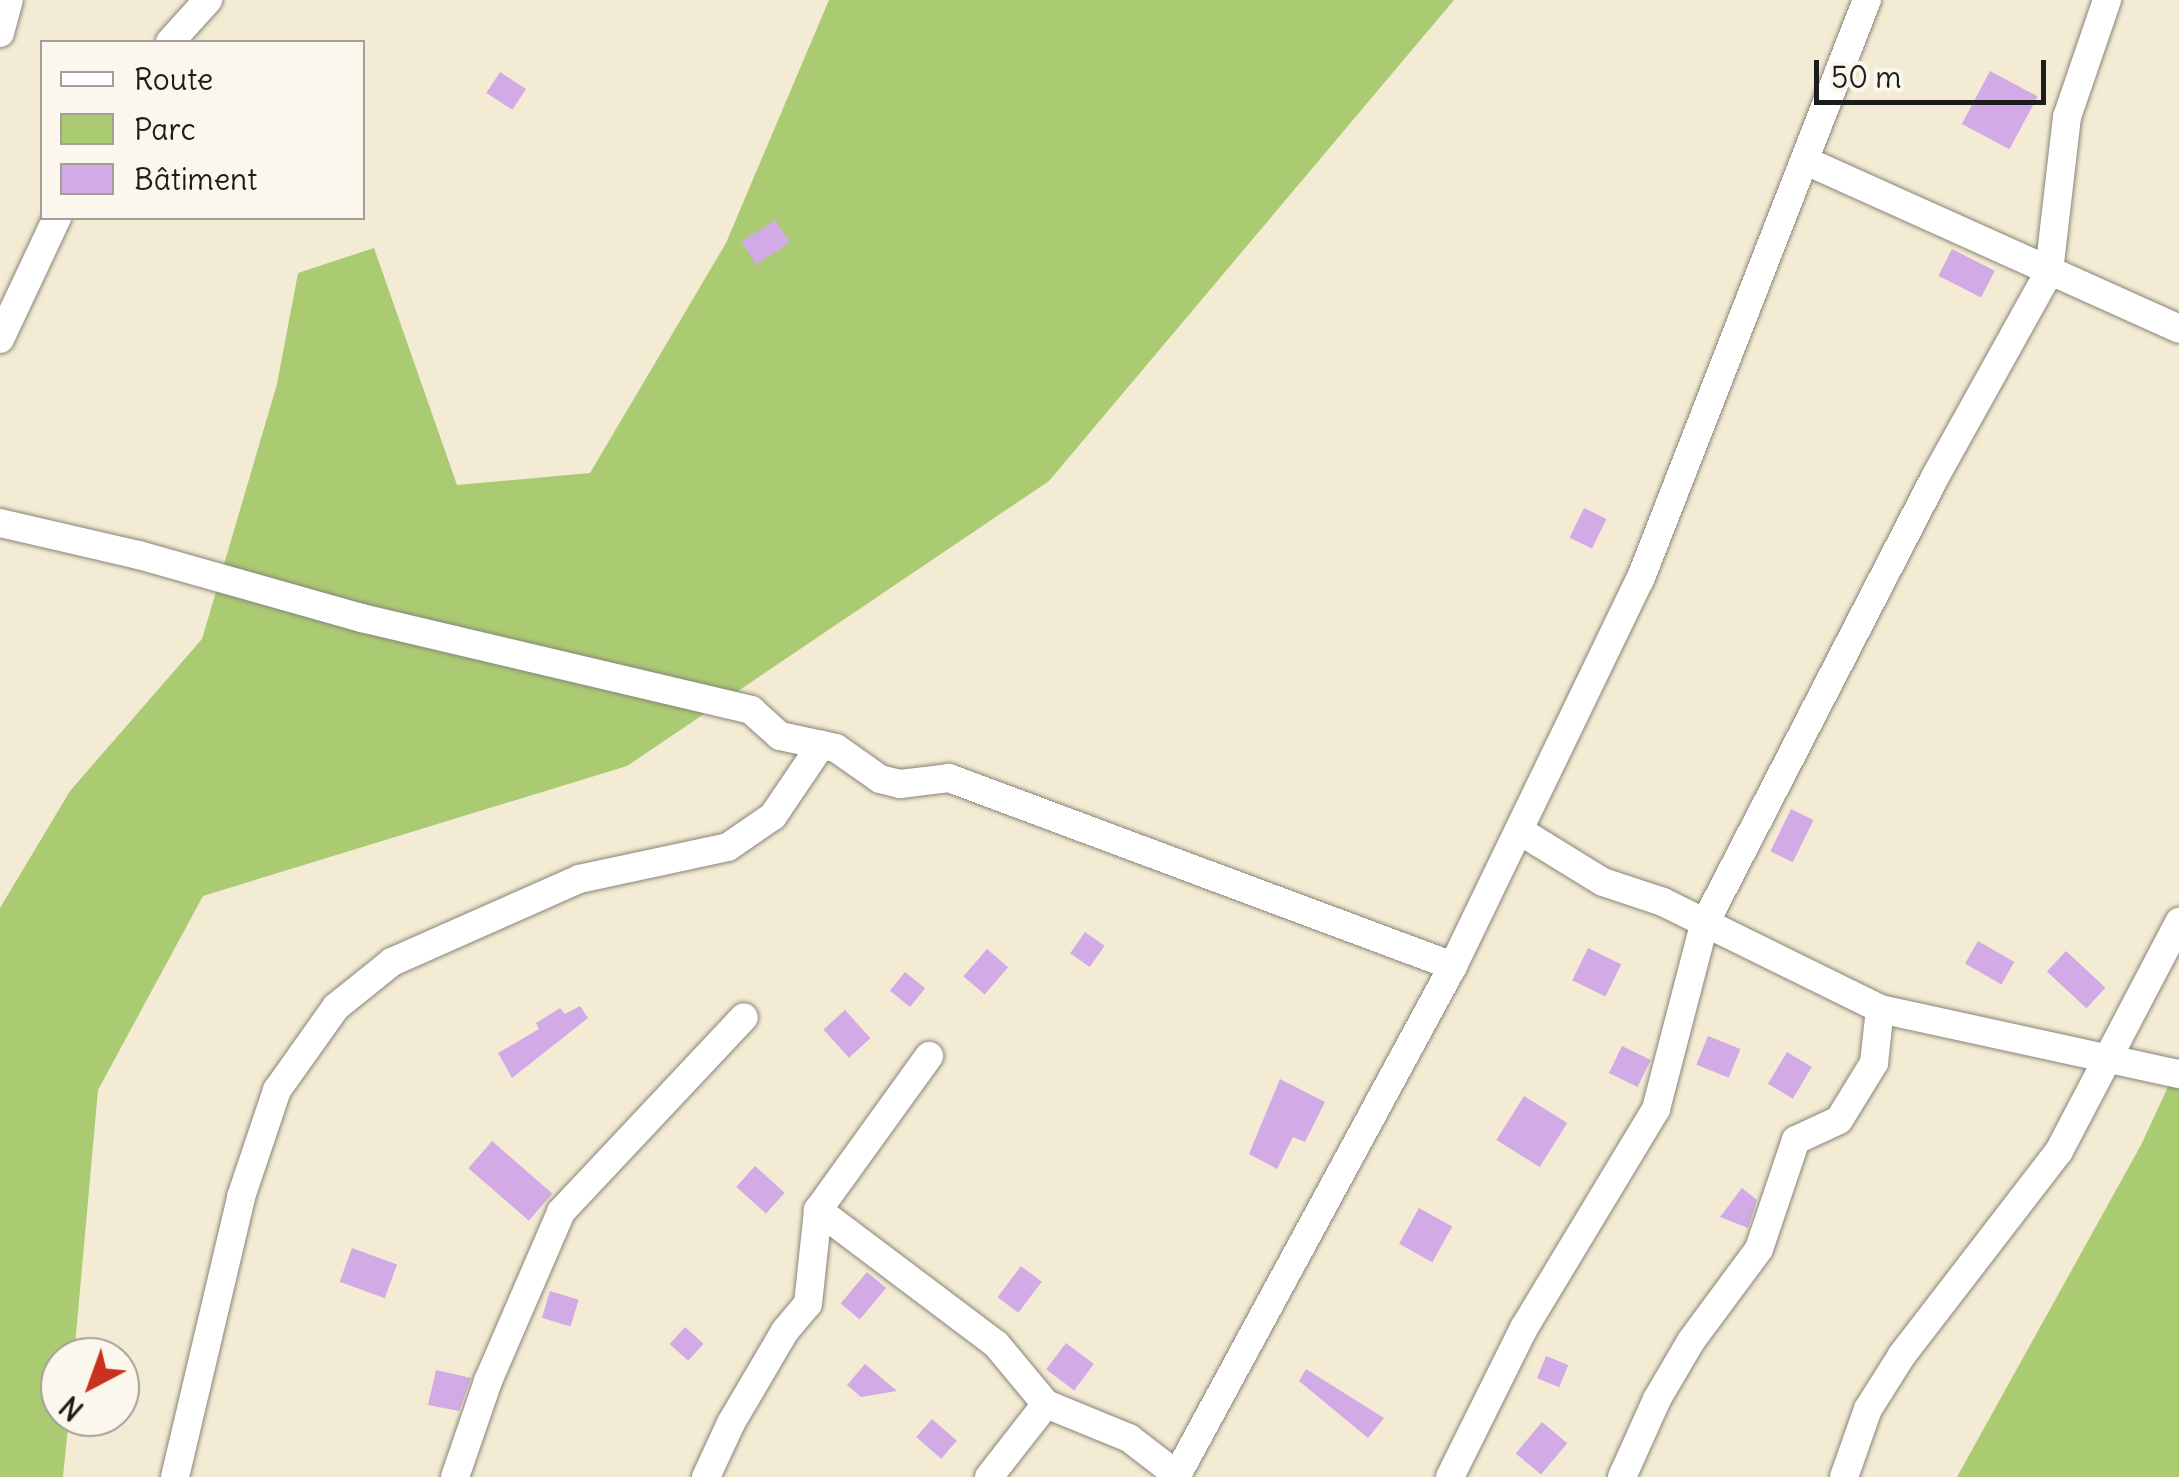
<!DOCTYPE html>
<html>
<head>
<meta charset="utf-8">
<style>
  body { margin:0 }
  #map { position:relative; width:2179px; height:1477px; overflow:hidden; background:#f4ebd4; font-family:Delius,sans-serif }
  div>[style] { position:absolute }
  .green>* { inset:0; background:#abcb73 }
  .building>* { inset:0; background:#d2abe6; transform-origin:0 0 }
  .roads { filter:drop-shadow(0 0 2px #888478) drop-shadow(0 0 2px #888478) }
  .street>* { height:28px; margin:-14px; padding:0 14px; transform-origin:14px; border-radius:14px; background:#fff }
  span { translate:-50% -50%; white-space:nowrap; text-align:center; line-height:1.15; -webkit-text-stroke:8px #fbf7ec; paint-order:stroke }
  .legend { position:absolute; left:40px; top:40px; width:325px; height:180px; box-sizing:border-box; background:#fbf7ec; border:2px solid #a29f99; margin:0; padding:12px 18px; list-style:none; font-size:30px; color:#1c1c1c }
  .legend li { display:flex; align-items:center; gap:20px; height:50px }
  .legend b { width:50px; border:2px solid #a29f99 }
  .north { position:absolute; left:40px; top:1337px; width:100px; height:100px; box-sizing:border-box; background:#fbf7ec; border:2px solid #a29f99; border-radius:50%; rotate:221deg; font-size:28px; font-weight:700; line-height:40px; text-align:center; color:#1c1c1c }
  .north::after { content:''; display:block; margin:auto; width:35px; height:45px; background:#c8321e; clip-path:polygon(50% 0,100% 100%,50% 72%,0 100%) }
  .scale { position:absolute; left:1814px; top:60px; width:232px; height:45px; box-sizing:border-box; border:5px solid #1c1c1c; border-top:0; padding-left:12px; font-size:30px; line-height:35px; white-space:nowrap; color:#1c1c1c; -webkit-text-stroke:8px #fbf7ec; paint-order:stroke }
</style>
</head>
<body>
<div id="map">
  <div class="green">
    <div style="clip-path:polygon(829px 0,1454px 0,1049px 481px,627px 766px,203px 896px,98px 1090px,74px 1357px,60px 1357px,60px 1417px,69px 1417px,63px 1477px,0 1477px,0 908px,70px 791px,202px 639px,277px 384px,298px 273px,374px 248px,457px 485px,590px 473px,726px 243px)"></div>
    <div style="clip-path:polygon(2179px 1063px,2179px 1477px,1957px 1477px,2141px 1145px)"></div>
  </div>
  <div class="building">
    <div style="left:1990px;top:71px;width:54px;height:60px;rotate:28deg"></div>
    <div style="left:500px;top:72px;width:31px;height:25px;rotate:33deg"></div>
    <div style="left:775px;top:220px;width:27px;height:40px;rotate:57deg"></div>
    <div style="left:1952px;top:249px;width:48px;height:30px;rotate:27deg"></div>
    <div style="left:1584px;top:508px;width:25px;height:33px;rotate:26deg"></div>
    <div style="left:1791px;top:809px;width:25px;height:47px;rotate:26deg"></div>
    <div style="left:1085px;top:932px;width:24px;height:26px;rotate:35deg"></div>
    <div style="left:1978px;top:941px;width:42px;height:26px;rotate:30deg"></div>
    <div style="left:1588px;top:948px;width:37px;height:36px;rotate:26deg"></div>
    <div style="left:987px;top:949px;width:28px;height:36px;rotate:41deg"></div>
    <div style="left:2066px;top:951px;width:54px;height:28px;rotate:43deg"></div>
    <div style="left:905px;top:972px;width:26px;height:24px;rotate:39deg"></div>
    <div style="clip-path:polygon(580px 1006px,588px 1018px,512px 1078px,498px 1053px,539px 1029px,536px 1023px,560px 1008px,565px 1014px)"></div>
    <div style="left:845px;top:1010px;width:38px;height:29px;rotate:48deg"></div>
    <div style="left:1708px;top:1036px;width:35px;height:31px;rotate:22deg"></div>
    <div style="left:1622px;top:1046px;width:32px;height:30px;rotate:26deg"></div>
    <div style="left:1787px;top:1052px;width:29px;height:37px;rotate:31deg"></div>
    <div style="clip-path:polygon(1280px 1079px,1325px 1102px,1305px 1142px,1293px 1137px,1277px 1169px,1249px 1154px)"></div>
    <div style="left:1524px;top:1096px;width:51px;height:52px;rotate:32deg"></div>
    <div style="left:492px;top:1141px;width:80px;height:36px;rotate:41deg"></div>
    <div style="left:755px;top:1166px;width:40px;height:28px;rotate:42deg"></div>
    <div style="clip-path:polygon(1742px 1188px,1757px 1200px,1748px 1228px,1720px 1217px)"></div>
    <div style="left:1419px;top:1208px;width:38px;height:41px;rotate:29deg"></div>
    <div style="left:352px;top:1248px;width:48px;height:36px;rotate:20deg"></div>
    <div style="left:1021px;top:1266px;width:26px;height:39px;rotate:37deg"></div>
    <div style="left:867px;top:1272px;width:25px;height:41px;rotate:40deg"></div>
    <div style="left:550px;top:1291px;width:30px;height:28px;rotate:17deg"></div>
    <div style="left:685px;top:1327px;width:25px;height:23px;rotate:42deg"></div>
    <div style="left:1066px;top:1343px;width:35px;height:33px;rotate:37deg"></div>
    <div style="left:1546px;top:1356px;width:24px;height:24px;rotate:22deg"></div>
    <div style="clip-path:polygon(865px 1364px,897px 1391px,861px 1397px,847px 1385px)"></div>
    <div style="clip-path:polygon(1306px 1369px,1384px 1418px,1368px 1438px,1299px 1381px)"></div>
    <div style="clip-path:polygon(436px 1370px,471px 1378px,459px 1411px,428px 1405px)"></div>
    <div style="left:932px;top:1419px;width:33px;height:24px;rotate:41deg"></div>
    <div style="left:1542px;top:1422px;width:33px;height:41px;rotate:40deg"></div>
  </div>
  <div class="roads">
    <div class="street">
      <div style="left:0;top:33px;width:34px;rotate:-75deg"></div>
      <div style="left:170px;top:42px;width:57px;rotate:-47.9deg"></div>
      <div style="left:1806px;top:161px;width:409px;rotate:24.2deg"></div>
      <div style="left:0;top:339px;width:134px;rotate:-64.8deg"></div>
      <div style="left:0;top:523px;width:143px;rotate:13deg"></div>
      <div style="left:139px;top:555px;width:232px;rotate:15.8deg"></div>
      <div style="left:362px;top:618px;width:400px;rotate:13.3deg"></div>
      <div style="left:751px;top:710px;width:39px;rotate:42deg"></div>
      <div style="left:780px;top:736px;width:57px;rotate:12.1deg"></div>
      <div style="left:836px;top:748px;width:54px;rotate:35.2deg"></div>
      <div style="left:880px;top:779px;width:21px;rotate:14deg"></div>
      <div style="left:900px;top:784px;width:49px;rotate:-7deg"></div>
      <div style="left:949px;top:778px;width:538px;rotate:20.46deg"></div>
      <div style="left:1520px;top:831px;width:97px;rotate:31.6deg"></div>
      <div style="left:1603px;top:882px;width:63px;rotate:18.4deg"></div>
      <div style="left:1663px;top:902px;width:242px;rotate:26.2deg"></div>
      <div style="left:1880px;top:1009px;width:306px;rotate:12.3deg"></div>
      <div style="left:818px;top:1210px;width:223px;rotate:37deg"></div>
      <div style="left:996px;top:1344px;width:78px;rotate:50.2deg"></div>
      <div style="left:1046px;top:1404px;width:90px;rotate:22.3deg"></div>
      <div style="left:1129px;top:1438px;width:61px;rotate:37.6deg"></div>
      <div style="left:175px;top:1477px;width:288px;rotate:-76.7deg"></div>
      <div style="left:241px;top:1197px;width:113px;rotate:-71.4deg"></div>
      <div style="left:277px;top:1090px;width:102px;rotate:-54.6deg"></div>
      <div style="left:336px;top:1007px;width:72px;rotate:-38.8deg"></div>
      <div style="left:392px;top:962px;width:205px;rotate:-23.9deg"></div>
      <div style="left:579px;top:879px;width:152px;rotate:-12.1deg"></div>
      <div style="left:728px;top:847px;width:55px;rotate:-34.6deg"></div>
      <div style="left:773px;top:816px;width:86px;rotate:-55.9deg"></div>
      <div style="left:455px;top:1477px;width:102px;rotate:-71deg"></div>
      <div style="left:488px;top:1381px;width:184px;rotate:-66.6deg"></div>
      <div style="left:561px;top:1212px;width:267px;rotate:-46.8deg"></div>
      <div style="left:706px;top:1477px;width:60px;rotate:-65.2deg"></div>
      <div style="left:731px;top:1423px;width:107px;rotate:-59.6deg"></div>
      <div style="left:785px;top:1331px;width:35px;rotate:-50deg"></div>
      <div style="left:808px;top:1304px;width:95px;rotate:-83.9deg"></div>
      <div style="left:818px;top:1210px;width:190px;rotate:-54.2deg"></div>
      <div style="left:989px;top:1477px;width:93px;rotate:-52deg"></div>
      <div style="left:1176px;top:1477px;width:581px;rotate:-61.54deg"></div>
      <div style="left:1453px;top:966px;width:429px;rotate:-64.2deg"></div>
      <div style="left:1640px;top:580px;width:623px;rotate:-68.63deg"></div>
      <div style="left:1450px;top:1477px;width:166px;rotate:-63.6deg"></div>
      <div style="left:1524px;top:1328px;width:256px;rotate:-58.9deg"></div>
      <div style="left:1656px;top:1109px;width:190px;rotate:-75.4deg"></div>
      <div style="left:1704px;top:925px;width:504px;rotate:-62.72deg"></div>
      <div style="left:1935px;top:477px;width:235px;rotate:-60.9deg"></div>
      <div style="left:2049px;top:272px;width:156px;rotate:-83.4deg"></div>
      <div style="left:2067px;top:117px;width:124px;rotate:-71.1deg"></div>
      <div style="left:1622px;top:1477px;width:85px;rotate:-65.8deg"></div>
      <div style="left:1657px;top:1399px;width:67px;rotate:-59.6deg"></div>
      <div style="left:1691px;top:1341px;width:114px;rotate:-53.5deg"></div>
      <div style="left:1759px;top:1249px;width:115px;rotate:-71.3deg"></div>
      <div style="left:1796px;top:1140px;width:47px;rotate:-24.9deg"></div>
      <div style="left:1839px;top:1120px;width:67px;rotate:-58.4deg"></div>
      <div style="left:1874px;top:1063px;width:54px;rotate:-83.7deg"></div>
      <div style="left:1844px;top:1477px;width:72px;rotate:-70.6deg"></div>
      <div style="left:1868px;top:1409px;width:64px;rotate:-57.8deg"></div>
      <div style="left:1902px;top:1355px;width:257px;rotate:-52.4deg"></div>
      <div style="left:2059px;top:1151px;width:259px;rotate:-62.3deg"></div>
    </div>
  </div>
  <ul class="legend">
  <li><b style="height:12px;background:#fff"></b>Route</li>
  <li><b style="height:28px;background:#abcb73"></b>Parc</li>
  <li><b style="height:28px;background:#d2abe6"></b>Bâtiment</li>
  </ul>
  <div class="north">N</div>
  <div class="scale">50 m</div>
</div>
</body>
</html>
